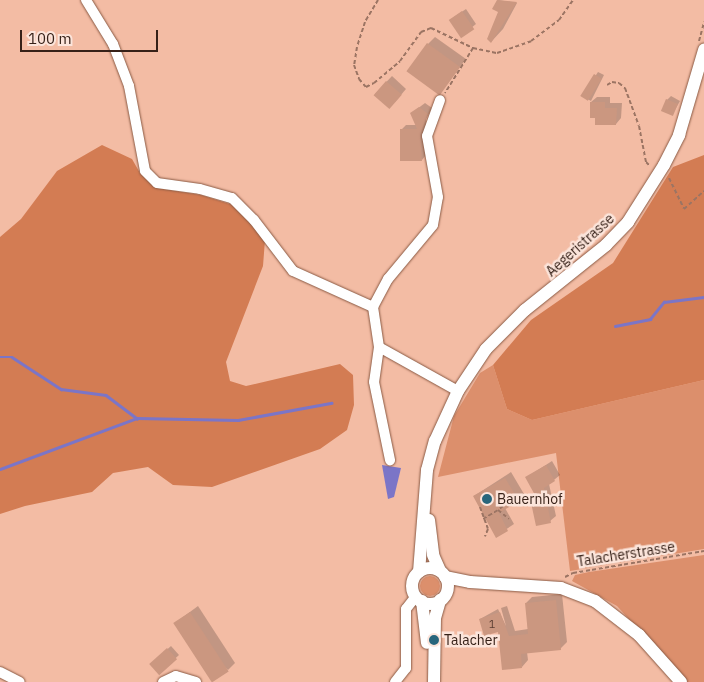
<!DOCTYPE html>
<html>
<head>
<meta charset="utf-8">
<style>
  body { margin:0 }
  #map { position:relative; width:704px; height:682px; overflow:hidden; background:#f3bca4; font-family:"IBM Plex Sans",sans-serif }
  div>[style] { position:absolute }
  .green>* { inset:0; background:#dc8f6c }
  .round { border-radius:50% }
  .forest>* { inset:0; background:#d37c53 }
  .water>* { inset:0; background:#7b75c7 }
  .shadow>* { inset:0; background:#0003; transform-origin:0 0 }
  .stream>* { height:2.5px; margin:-1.25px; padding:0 1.25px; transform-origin:1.25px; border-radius:1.25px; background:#7b75c7 }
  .building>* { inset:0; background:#cb9780; transform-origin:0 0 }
  .path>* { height:2px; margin-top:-1px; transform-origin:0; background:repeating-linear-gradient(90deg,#9b7463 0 4px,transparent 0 6.5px) }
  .roads { filter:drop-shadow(0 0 1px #8a5a44) drop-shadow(0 0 1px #8a5a44) }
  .minor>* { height:10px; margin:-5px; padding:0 5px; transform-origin:5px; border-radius:5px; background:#fff }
  .major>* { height:12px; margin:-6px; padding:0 6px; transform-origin:6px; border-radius:6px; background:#fff }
  .major>.ring { margin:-6px; padding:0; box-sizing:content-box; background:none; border:12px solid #fff; border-radius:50% }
  .dots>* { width:14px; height:14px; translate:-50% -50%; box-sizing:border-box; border:2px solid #fce5db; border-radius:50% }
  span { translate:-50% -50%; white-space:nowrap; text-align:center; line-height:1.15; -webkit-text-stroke:5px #fce5db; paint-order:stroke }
  .number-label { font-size:11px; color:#5b3e32 }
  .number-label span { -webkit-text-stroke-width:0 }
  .street-label { font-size:14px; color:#362118 }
  .poi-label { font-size:14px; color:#362118 }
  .left { translate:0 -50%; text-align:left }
  .scale { position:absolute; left:20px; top:30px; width:138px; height:22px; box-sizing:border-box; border:2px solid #362118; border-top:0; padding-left:6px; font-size:15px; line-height:18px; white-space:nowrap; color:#362118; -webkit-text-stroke:4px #fce5db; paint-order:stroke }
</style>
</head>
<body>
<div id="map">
  <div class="green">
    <div style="clip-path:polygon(493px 365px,507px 409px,532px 420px,704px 380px,704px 549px,570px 571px,556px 453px,438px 477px,454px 416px,480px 373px)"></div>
    <div style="clip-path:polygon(704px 555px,704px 682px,686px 682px,617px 606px,572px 581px,575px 575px,589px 572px)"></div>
    <div class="round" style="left:420px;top:576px;width:20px;height:20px"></div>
  </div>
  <div class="forest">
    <div style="clip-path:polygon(102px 145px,132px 159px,140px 173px,157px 188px,201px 195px,233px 205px,265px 240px,263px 266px,226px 362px,230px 381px,246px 386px,340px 364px,353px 375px,354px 405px,347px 430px,320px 449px,212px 487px,173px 485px,148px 467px,113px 473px,92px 492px,25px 506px,0 514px,0 237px,21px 219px,57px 171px)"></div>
    <div style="clip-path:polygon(704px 155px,704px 380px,532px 420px,507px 409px,493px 365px,531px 320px,613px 263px,673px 167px)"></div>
  </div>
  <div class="water">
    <div style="clip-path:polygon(382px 465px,401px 468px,394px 497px,388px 499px)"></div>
  </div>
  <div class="shadow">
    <div style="clip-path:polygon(498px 0,517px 3px,503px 29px,491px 42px,500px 11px,494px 9px)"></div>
    <div style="clip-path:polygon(466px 9px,476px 24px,461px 36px,454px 17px)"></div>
    <div style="clip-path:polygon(435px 37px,466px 59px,441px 92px,428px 44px)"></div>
    <div style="clip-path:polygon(598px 72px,604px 75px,591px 101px,582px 96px)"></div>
    <div style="clip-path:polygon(392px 76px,406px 89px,395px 102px,375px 94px)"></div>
    <div style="clip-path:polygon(671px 96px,680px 101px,672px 115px,667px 100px)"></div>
    <div style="clip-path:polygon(597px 97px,610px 97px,610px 103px,622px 103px,621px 118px,616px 124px,591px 102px)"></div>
    <div style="clip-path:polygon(425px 103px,432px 108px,426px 119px,426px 155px,422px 160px,401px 130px,406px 125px,417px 125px,417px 109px)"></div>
    <div style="clip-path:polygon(552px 461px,560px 475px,549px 484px,556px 516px,550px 521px,531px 499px,536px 494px,527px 477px)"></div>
    <div style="clip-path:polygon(511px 472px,524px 494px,505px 508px,514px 524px,496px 536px,474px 496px)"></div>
    <div style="clip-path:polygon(562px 594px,567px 642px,560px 649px,527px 652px,528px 660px,522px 667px,499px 630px,480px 619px,498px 609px,506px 626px,501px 608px,507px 606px,515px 631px,528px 629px,526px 603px,532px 597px)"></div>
    <div style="clip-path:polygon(198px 606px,235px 663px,228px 670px,175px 623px)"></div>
    <div style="left:171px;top:646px;width:12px;height:27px;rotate:48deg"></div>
  </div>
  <div class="stream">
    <div style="left:615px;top:326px;width:36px;rotate:-11deg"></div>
    <div style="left:650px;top:319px;width:22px;rotate:-51deg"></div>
    <div style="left:664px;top:302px;width:40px;rotate:-7.1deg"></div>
    <div style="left:0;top:357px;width:12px"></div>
    <div style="left:12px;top:357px;width:59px;rotate:33.1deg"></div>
    <div style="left:61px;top:389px;width:45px;rotate:7.6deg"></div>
    <div style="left:106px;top:395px;width:39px;rotate:37deg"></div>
    <div style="left:0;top:469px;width:146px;rotate:-20.4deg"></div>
    <div style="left:137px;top:418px;width:101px;rotate:1.1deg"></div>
    <div style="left:238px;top:420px;width:95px;rotate:-10.4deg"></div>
  </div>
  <div class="building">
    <div style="clip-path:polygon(497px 0,517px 2px,491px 43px,487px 39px,498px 12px,492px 9px)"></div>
    <div style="left:462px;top:11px;width:22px;height:16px;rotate:56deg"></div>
    <div style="left:427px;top:43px;width:41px;height:35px;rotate:36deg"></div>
    <div style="left:594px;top:74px;width:9px;height:26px;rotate:32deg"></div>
    <div style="left:386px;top:81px;width:21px;height:19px;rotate:41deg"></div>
    <div style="left:666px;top:99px;width:13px;height:13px;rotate:23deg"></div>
    <div style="clip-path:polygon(590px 102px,605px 102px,605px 108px,617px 108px,616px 125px,595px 125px,595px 118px,590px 118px)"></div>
    <div style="clip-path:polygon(419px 107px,428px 114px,420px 134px,422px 161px,400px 161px,400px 129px,417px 129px,410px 113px)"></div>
    <div style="clip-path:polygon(546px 465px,555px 481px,544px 488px,551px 523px,536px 526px,530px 498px,536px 497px,525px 477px)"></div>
    <div style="clip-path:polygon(505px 478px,519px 501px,499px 513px,508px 531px,496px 538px,473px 496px)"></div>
    <div style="clip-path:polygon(556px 600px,561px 650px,521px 654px,522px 668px,502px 670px,498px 632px,484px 636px,479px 619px,500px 612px,509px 636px,528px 634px,525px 603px)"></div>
    <div style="left:190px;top:612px;width:71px;height:20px;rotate:57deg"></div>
    <div style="left:167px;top:648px;width:15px;height:24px;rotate:48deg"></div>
  </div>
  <div class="path">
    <div style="left:378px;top:0;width:26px;rotate:121deg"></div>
    <div style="left:365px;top:22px;width:26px;rotate:108deg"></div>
    <div style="left:357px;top:47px;width:18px;rotate:99deg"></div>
    <div style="left:354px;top:65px;width:15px;rotate:70deg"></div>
    <div style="left:359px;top:79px;width:11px;rotate:49deg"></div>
    <div style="left:366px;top:87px;width:9px;rotate:-27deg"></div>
    <div style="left:374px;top:83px;width:34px;rotate:-40deg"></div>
    <div style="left:400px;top:61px;width:36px;rotate:-54deg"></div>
    <div style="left:421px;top:32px;width:11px;rotate:-22deg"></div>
    <div style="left:431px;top:28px;width:47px;rotate:25.5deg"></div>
    <div style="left:473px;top:48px;width:53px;rotate:121.9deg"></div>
    <div style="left:699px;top:41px;width:20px;rotate:-75deg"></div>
    <div style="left:473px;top:48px;width:25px;rotate:12deg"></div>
    <div style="left:497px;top:53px;width:36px;rotate:-19deg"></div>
    <div style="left:531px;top:41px;width:35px;rotate:-37deg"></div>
    <div style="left:559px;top:20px;width:24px;rotate:-55deg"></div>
    <div style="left:607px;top:85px;width:6px;rotate:-31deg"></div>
    <div style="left:612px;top:82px;width:7px;rotate:8deg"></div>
    <div style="left:619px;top:83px;width:8px;rotate:40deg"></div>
    <div style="left:625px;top:88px;width:40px;rotate:69.8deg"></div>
    <div style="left:639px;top:126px;width:37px;rotate:79deg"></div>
    <div style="left:646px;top:162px;width:6px;rotate:45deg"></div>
    <div style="left:669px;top:178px;width:34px;rotate:64deg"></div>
    <div style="left:684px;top:209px;width:27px;rotate:-42deg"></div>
    <div style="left:503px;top:506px;width:6px;rotate:141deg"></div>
    <div style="left:498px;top:510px;width:14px;rotate:39deg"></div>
    <div style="left:480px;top:507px;width:23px;rotate:70deg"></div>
    <div style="left:488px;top:529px;width:8px;rotate:113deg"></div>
    <div style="left:483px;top:519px;width:17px;rotate:-31deg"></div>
    <div style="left:565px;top:577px;width:9px;rotate:-27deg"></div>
    <div style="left:573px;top:573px;width:133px;rotate:-9.5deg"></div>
    <div style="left:408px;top:590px;width:14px;rotate:-82deg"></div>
  </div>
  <div class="roads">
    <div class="minor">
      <div style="left:86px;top:0;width:52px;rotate:58.5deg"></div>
      <div style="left:113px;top:44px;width:45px;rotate:69.1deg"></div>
      <div style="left:129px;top:86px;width:86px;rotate:79.3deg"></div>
      <div style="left:145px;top:171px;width:17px;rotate:45deg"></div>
      <div style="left:157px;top:183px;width:43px;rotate:7.9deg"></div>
      <div style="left:200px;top:189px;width:33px;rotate:16deg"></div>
      <div style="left:232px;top:198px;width:31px;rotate:45deg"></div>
      <div style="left:254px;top:220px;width:64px;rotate:52.6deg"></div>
      <div style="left:293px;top:271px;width:88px;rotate:24.2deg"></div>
      <div style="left:373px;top:307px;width:40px;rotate:81.5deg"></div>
      <div style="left:379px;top:347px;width:90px;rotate:29.1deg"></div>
      <div style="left:373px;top:307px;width:32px;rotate:-62deg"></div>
      <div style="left:388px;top:279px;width:70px;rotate:-50.2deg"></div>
      <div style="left:433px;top:225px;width:28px;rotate:-80deg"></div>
      <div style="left:438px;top:197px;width:62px;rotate:-100.2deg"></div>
      <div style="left:427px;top:136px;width:38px;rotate:-70deg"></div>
      <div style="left:379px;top:347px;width:35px;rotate:98deg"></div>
      <div style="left:374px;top:382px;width:80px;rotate:78.4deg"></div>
      <div style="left:0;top:672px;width:22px;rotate:27deg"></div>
      <div style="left:163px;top:682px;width:14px;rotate:-25deg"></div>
      <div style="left:176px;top:676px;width:21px;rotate:17deg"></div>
      <div style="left:395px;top:682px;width:18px;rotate:-52deg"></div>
      <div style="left:406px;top:668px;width:59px;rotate:-90deg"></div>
      <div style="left:406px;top:609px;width:16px;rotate:-52deg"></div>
    </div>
    <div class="major">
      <div style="left:429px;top:520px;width:35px;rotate:83deg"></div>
      <div style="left:433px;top:555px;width:17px;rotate:66deg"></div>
      <div class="ring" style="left:412px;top:568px;width:24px;height:24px"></div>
      <div style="left:419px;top:572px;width:102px;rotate:-85.5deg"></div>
      <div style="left:427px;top:470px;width:30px;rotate:-75deg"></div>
      <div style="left:435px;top:441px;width:55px;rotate:-65.3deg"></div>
      <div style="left:458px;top:391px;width:50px;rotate:-56.3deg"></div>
      <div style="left:486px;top:349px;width:55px;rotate:-45deg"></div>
      <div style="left:525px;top:310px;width:104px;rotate:-38.7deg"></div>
      <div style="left:606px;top:245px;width:32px;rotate:-46deg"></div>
      <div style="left:628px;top:222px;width:67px;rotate:-57.7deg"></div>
      <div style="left:664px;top:165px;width:34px;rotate:-63deg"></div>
      <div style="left:679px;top:135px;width:89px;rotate:-73.6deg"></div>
      <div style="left:445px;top:577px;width:25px;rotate:11deg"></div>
      <div style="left:470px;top:582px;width:91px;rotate:3.8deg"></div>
      <div style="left:561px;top:588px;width:36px;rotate:21deg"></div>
      <div style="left:595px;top:601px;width:56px;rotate:37.7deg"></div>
      <div style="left:639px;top:635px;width:63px;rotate:48.2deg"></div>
      <div style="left:422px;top:601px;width:42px;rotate:83.2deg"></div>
      <div style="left:434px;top:682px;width:64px;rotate:-89.1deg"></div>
      <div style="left:435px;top:618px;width:19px;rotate:-74deg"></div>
    </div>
  </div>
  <div class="dots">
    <div style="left:487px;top:499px;background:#28667c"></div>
    <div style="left:434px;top:640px;background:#28667c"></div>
  </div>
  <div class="number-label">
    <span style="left:492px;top:624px">1</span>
  </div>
  <div class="street-label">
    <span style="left:580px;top:245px;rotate:-42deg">Aegeristrasse</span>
    <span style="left:626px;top:554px;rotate:-9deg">Talacherstrasse</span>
  </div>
  <div class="poi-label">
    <span class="left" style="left:497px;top:499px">Bauernhof</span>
    <span class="left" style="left:444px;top:640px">Talacher</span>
  </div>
  <div class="scale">100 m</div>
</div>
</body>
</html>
